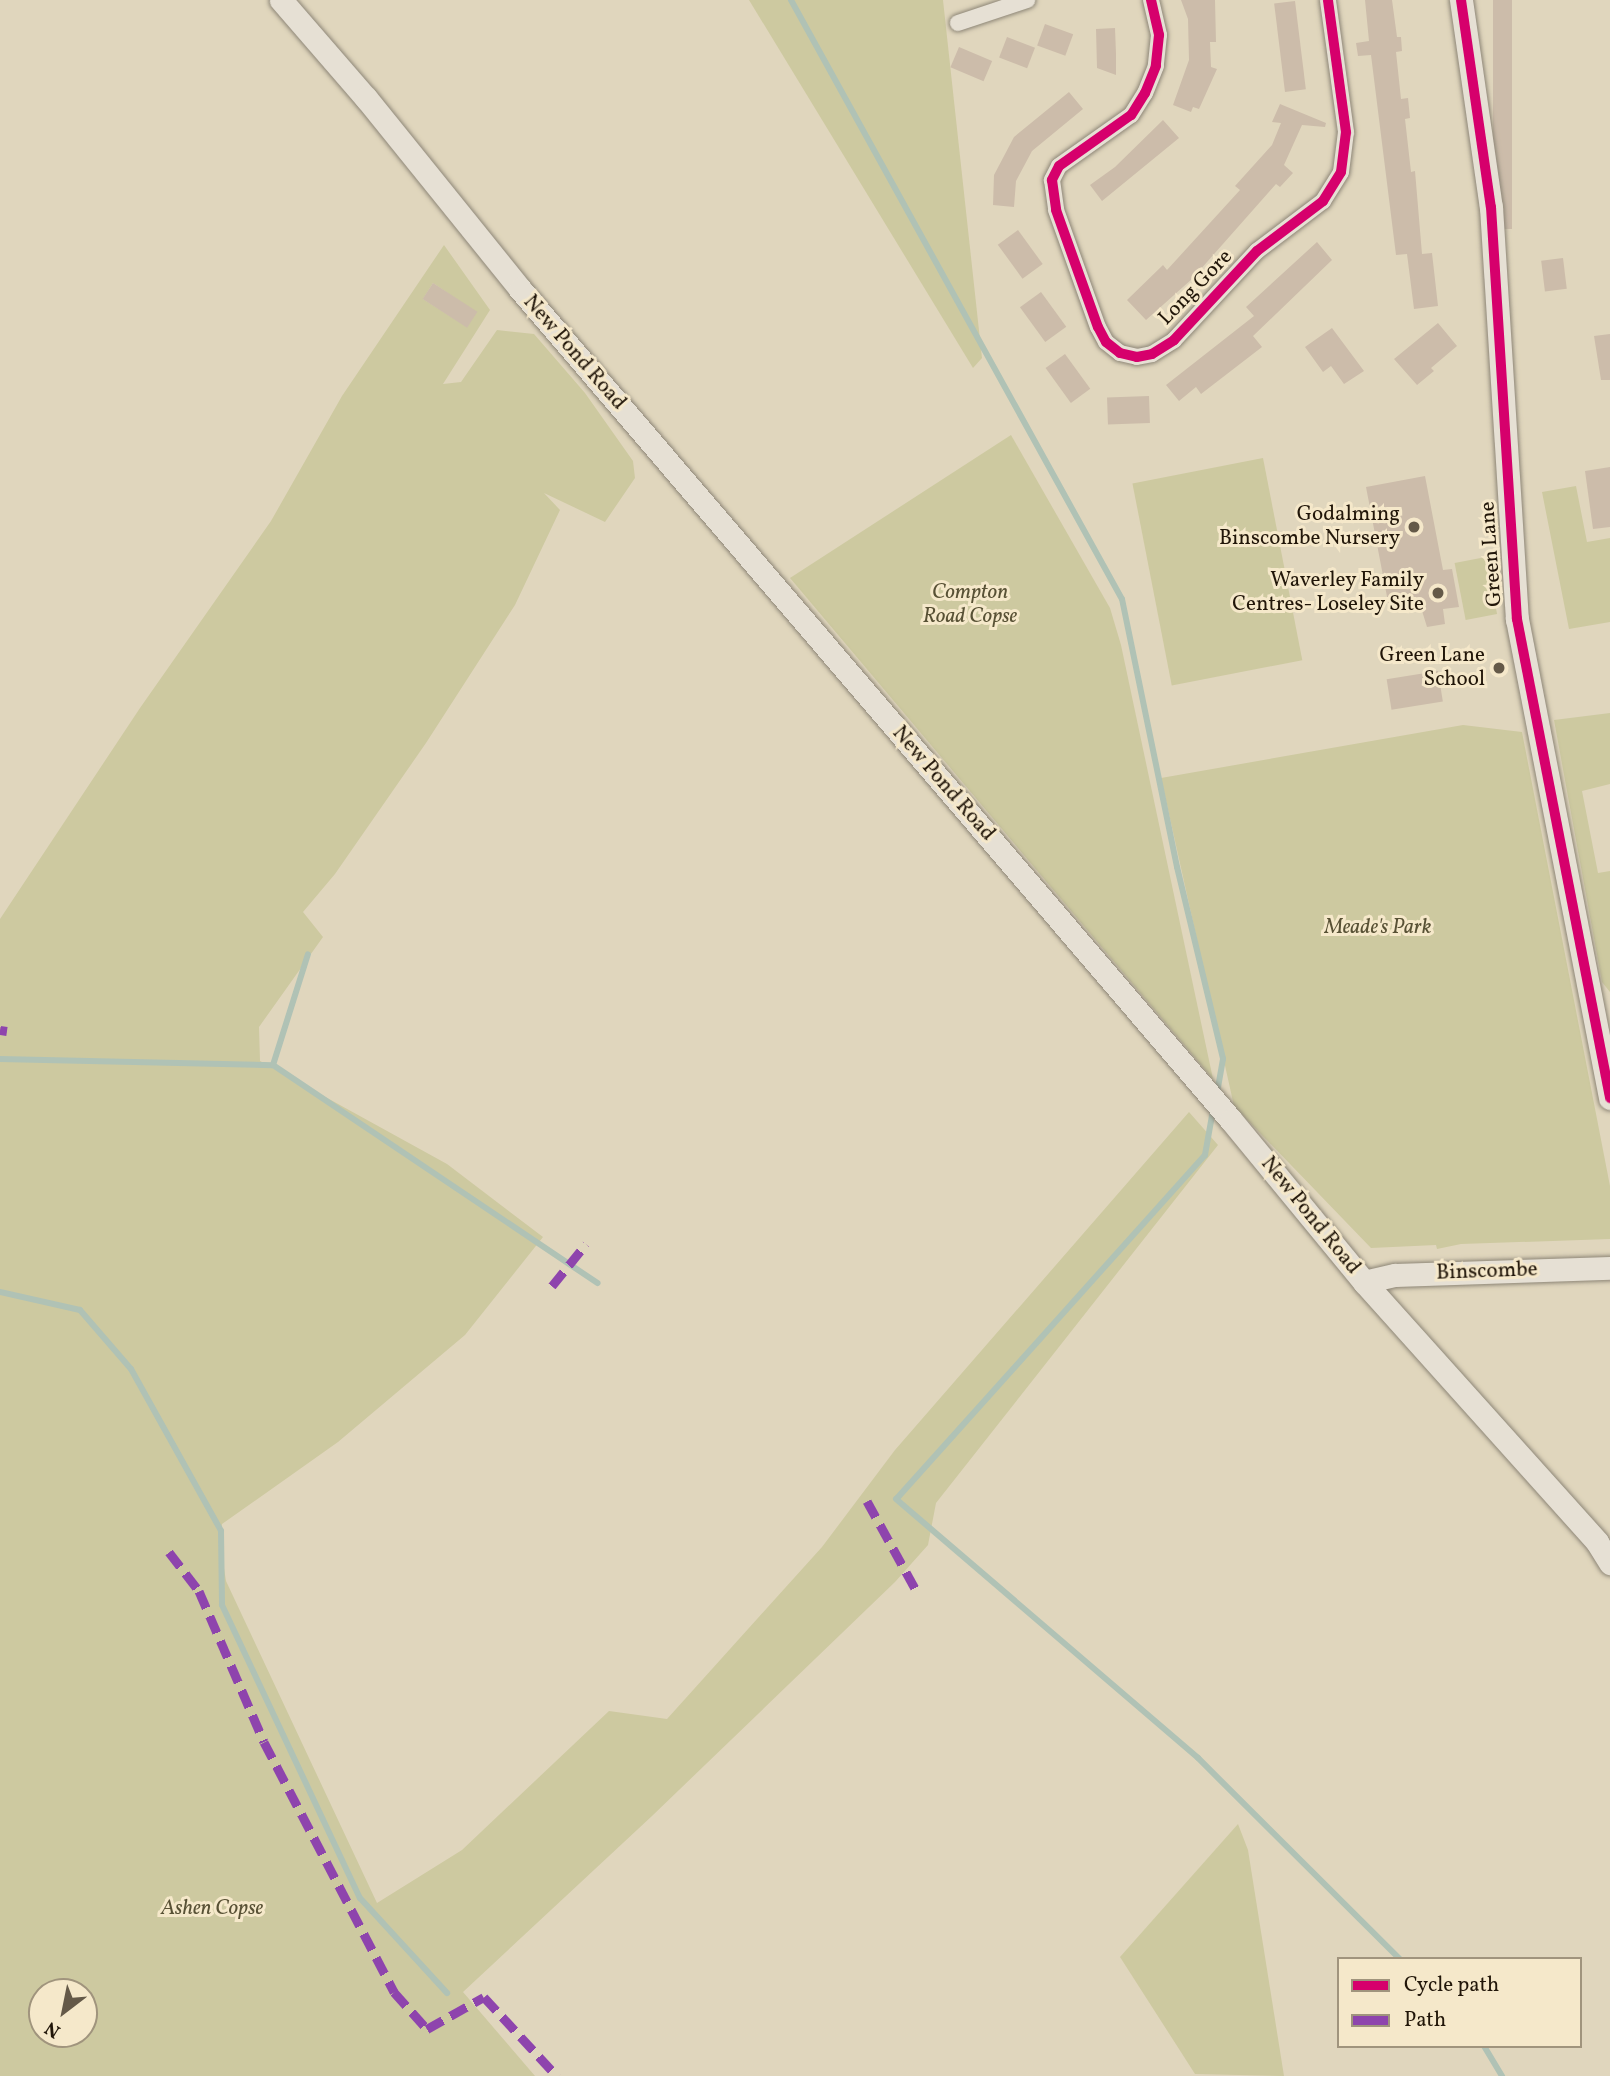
<!DOCTYPE html>
<html>
<head>
<meta charset="utf-8">
<style>
  body { margin:0 }
  #map { position:relative; width:1610px; height:2076px; overflow:hidden; background:#e0d6bd; font-family:Vollkorn,serif }
  div>[style] { position:absolute }
  .green>* { inset:0; background:#cdc9a0; transform-origin:0 0 }
  .stream>* { height:6px; margin:-3px; padding:0 3px; transform-origin:3px; border-radius:3px; background:#b0c2b5 }
  .building>* { inset:0; background:#ccbcaa; transform-origin:0 0 }
  .roads { filter:drop-shadow(0 0 2px #8d8677) drop-shadow(0 0 2px #8d8677) }
  .street>* { height:16px; margin:-8px; padding:0 8px; transform-origin:8px; border-radius:8px; background:#e6e0d4 }
  .secondary>* { height:23px; margin:-11.5px; padding:0 11.5px; transform-origin:11.5px; border-radius:11.5px; background:#e6e0d4 }
  .quiet>* { height:9px; margin-top:-4.5px; transform-origin:0; background:repeating-linear-gradient(90deg,#8e44ad 0 18px,transparent 0 27px) }
  .cycleway>* { height:10px; margin:-5px; padding:0 5px; transform-origin:5px; border-radius:5px; background:#d6006c }
  .dots>* { width:19px; height:19px; translate:-50% -50%; box-sizing:border-box; border:4px solid #f5e8ca; border-radius:50% }
  span { translate:-50% -50%; white-space:nowrap; text-align:center; line-height:1.15; -webkit-text-stroke:6px #f5e8ca; paint-order:stroke }
  .street-label { font-size:21px; color:#211609 }
  .poi-label { font-size:21px; color:#211609 }
  .right { translate:-100% -50%; text-align:right }
  .park-label { font-size:21px; color:#585135; font-style:italic }
  .legend { position:absolute; left:1337px; top:1957px; width:245px; height:91px; box-sizing:border-box; background:#f5e8ca; border:2px solid #a0947d; margin:0; padding:9px 12px; list-style:none; font-size:21px; color:#211609 }
  .legend li { display:flex; align-items:center; gap:14px; height:35px }
  .legend b { width:35px; border:2px solid #a0947d }
  .north { position:absolute; left:28px; top:1978px; width:70px; height:70px; box-sizing:border-box; background:#f5e8ca; border:2px solid #a0947d; border-radius:50%; rotate:212deg; font-size:19px; font-weight:700; line-height:28px; text-align:center; color:#211609 }
  .north::after { content:''; display:block; margin:auto; width:24px; height:32px; background:#645948; clip-path:polygon(50% 0,100% 100%,50% 72%,0 100%) }
</style>
</head>
<body>
<div id="map">
  <div class="green">
    <div style="clip-path:polygon(749px 0,943px 0,982px 358px,973px 368px)"></div>
    <div style="clip-path:polygon(evenodd,444px 245px,490px 310px,443px 384px,461px 382px,497px 330px,534px 334px,585px 393px,633px 461px,635px 478px,605px 522px,544px 493px,560px 510px,515px 605px,426px 743px,335px 874px,303px 912px,323px 937px,259px 1027px,260px 1061px,447px 1164px,543px 1237px,465px 1335px,338px 1442px,222px 1524px,220px 1543px,226px 1581px,377px 1903px,462px 1850px,609px 1711px,667px 1719px,822px 1547px,895px 1450px,1189px 1112px,1218px 1145px,936px 1503px,928px 1545px,895px 1582px,652px 1816px,463px 1992px,535px 2076px,0 2076px,0 919px,140px 708px,271px 521px,342px 396px,444px 245px,433px 283px,476px 312px,467px 327px,423px 299px,433px 283px,444px 245px,42px 1992px,84px 1992px,84px 2034px,42px 2034px,42px 1992px)"></div>
    <div style="clip-path:polygon(1011px 435px,1110px 608px,1121px 645px,1213px 1079px,790px 578px)"></div>
    <div style="left:1263px;top:458px;width:206px;height:133px;rotate:79deg"></div>
    <div style="clip-path:polygon(1576px 486px,1587px 542px,1610px 538px,1610px 622px,1569px 629px,1542px 492px)"></div>
    <div style="left:1486px;top:557px;width:58px;height:32px;rotate:79deg"></div>
    <div style="clip-path:polygon(1610px 713px,1610px 784px,1582px 791px,1598px 873px,1610px 871px,1610px 992px,1602px 982px,1554px 720px)"></div>
    <div style="clip-path:polygon(1463px 725px,1522px 732px,1610px 1186px,1610px 1239px,1461px 1244px,1437px 1249px,1436px 1245px,1371px 1248px,1234px 1106px,1161px 778px)"></div>
    <div style="clip-path:polygon(1238px 1824px,1248px 1850px,1284px 2076px,1195px 2074px,1120px 1957px)"></div>
  </div>
  <div class="stream">
    <div style="left:791px;top:0;width:684px;rotate:61.08deg"></div>
    <div style="left:1122px;top:599px;width:274px;rotate:78.4deg"></div>
    <div style="left:1177px;top:867px;width:197px;rotate:76.5deg"></div>
    <div style="left:1223px;top:1059px;width:34px;rotate:100deg"></div>
    <div style="left:0;top:1059px;width:273px;rotate:1.3deg"></div>
    <div style="left:273px;top:1065px;width:391px;rotate:33.9deg"></div>
    <div style="left:273px;top:1065px;width:116px;rotate:-72.5deg"></div>
    <div style="left:1213px;top:1110px;width:46px;rotate:100.1deg"></div>
    <div style="left:1205px;top:1155px;width:462px;rotate:131.9deg"></div>
    <div style="left:896px;top:1499px;width:398px;rotate:40.6deg"></div>
    <div style="left:1198px;top:1758px;width:285px;rotate:44.9deg"></div>
    <div style="left:0;top:1292px;width:82px;rotate:12.7deg"></div>
    <div style="left:80px;top:1310px;width:78px;rotate:49.2deg"></div>
    <div style="left:131px;top:1369px;width:185px;rotate:60.9deg"></div>
    <div style="left:221px;top:1531px;width:74px;rotate:89.2deg"></div>
    <div style="left:222px;top:1605px;width:324px;rotate:64.8deg"></div>
    <div style="left:360px;top:1898px;width:129px;rotate:47.5deg"></div>
    <div style="left:1484px;top:2046px;width:35px;rotate:59deg"></div>
  </div>
  <div class="building">
    <div style="clip-path:polygon(1181px 0,1215px 0,1216px 42px,1210px 42px,1211px 67px,1217px 69px,1199px 109px,1193px 107px,1191px 112px,1173px 105px,1189px 60px,1188px 19px)"></div>
    <div style="clip-path:polygon(1365px 0,1392px 0,1397px 37px,1401px 37px,1402px 51px,1396px 52px,1401px 99px,1408px 98px,1410px 118px,1405px 119px,1411px 172px,1415px 171px,1422px 254px,1432px 253px,1438px 306px,1414px 309px,1407px 254px,1396px 255px,1371px 55px,1358px 56px,1356px 43px,1369px 41px)"></div>
    <div style="left:1493px;top:0;width:19px;height:229px"></div>
    <div style="left:1295px;top:1px;width:89px;height:21px;rotate:83deg"></div>
    <div style="left:1045px;top:24px;width:30px;height:23px;rotate:20deg"></div>
    <div style="clip-path:polygon(1115px 28px,1116px 54px,1116px 75px,1097px 68px,1096px 29px)"></div>
    <div style="left:1007px;top:37px;width:30px;height:22px;rotate:21deg"></div>
    <div style="left:959px;top:47px;width:36px;height:22px;rotate:23deg"></div>
    <div style="clip-path:polygon(1069px 92px,1083px 109px,1032px 151px,1016px 181px,1014px 207px,993px 205px,994px 175px,1014px 137px)"></div>
    <div style="clip-path:polygon(1280px 104px,1326px 123px,1325px 127px,1302px 125px,1284px 165px,1293px 173px,1280px 187px,1276px 184px,1192px 279px,1146px 320px,1127px 300px,1163px 265px,1167px 270px,1240px 190px,1235px 186px,1272px 145px,1281px 123px,1272px 122px)"></div>
    <div style="clip-path:polygon(1163px 120px,1179px 138px,1102px 201px,1090px 185px,1115px 167px)"></div>
    <div style="left:1018px;top:230px;width:42px;height:25px;rotate:54deg"></div>
    <div style="clip-path:polygon(1317px 242px,1332px 260px,1253px 336px,1262px 347px,1201px 394px,1196px 387px,1179px 401px,1166px 385px,1254px 316px,1246px 307px)"></div>
    <div style="left:1563px;top:258px;width:31px;height:22px;rotate:83deg"></div>
    <div style="left:433px;top:283px;width:53px;height:19px;rotate:33deg"></div>
    <div style="left:1041px;top:292px;width:43px;height:26px;rotate:54deg"></div>
    <div style="clip-path:polygon(1438px 323px,1457px 346px,1431px 368px,1434px 371px,1417px 385px,1394px 359px)"></div>
    <div style="clip-path:polygon(1332px 328px,1364px 371px,1344px 384px,1331px 366px,1323px 372px,1305px 347px)"></div>
    <div style="clip-path:polygon(1610px 334px,1610px 380px,1601px 380px,1594px 336px)"></div>
    <div style="left:1065px;top:354px;width:43px;height:24px;rotate:54deg"></div>
    <div style="left:1149px;top:396px;width:27px;height:42px;rotate:88deg"></div>
    <div style="clip-path:polygon(1610px 467px,1610px 527px,1593px 529px,1585px 471px)"></div>
    <div style="clip-path:polygon(1425px 476px,1443px 570px,1452px 569px,1459px 607px,1443px 609px,1445px 624px,1427px 627px,1419px 601px,1389px 607px,1366px 487px)"></div>
    <div style="left:1438px;top:671px;width:31px;height:52px;rotate:81deg"></div>
  </div>
  <div class="roads">
    <div class="street">
      <div style="left:1151px;top:0;width:36px;rotate:77deg"></div>
      <div style="left:1159px;top:35px;width:31px;rotate:96deg"></div>
      <div style="left:1156px;top:66px;width:29px;rotate:112deg"></div>
      <div style="left:1145px;top:93px;width:26px;rotate:122deg"></div>
      <div style="left:1131px;top:115px;width:88px;rotate:144.7deg"></div>
      <div style="left:1059px;top:166px;width:16px;rotate:117deg"></div>
      <div style="left:1052px;top:180px;width:30px;rotate:82deg"></div>
      <div style="left:1056px;top:210px;width:124px;rotate:70.3deg"></div>
      <div style="left:1098px;top:327px;width:17px;rotate:62deg"></div>
      <div style="left:1106px;top:342px;width:18px;rotate:38deg"></div>
      <div style="left:1120px;top:353px;width:17px;rotate:13deg"></div>
      <div style="left:1137px;top:357px;width:15px;rotate:-11deg"></div>
      <div style="left:1152px;top:354px;width:26px;rotate:-32deg"></div>
      <div style="left:1174px;top:340px;width:122px;rotate:-47deg"></div>
      <div style="left:1257px;top:251px;width:83px;rotate:-37.1deg"></div>
      <div style="left:1323px;top:201px;width:34px;rotate:-58deg"></div>
      <div style="left:1341px;top:172px;width:40px;rotate:-82.9deg"></div>
      <div style="left:1346px;top:132px;width:133px;rotate:-97.8deg"></div>
      <div style="left:958px;top:23px;width:73px;rotate:-18.4deg"></div>
    </div>
    <div class="secondary">
      <div style="left:281px;top:0;width:130px;rotate:49.1deg"></div>
      <div style="left:366px;top:98px;width:245px;rotate:51.1deg"></div>
      <div style="left:520px;top:289px;width:1094px;rotate:49.45deg"></div>
      <div style="left:1231px;top:1120px;width:210px;rotate:50.6deg"></div>
      <div style="left:1364px;top:1282px;width:349px;rotate:48.1deg"></div>
      <div style="left:1597px;top:1542px;width:25px;rotate:58deg"></div>
      <div style="left:1461px;top:0;width:209px;rotate:81.8deg"></div>
      <div style="left:1491px;top:207px;width:413px;rotate:86.4deg"></div>
      <div style="left:1517px;top:619px;width:488px;rotate:79deg"></div>
      <div style="left:1364px;top:1282px;width:32px;rotate:-13deg"></div>
      <div style="left:1395px;top:1275px;width:215px;rotate:-1.9deg"></div>
    </div>
  </div>
  <div class="quiet">
    <div style="left:0;top:1030px;width:7px;rotate:8deg"></div>
    <div style="left:552px;top:1286px;width:54px;rotate:-51deg"></div>
    <div style="left:867px;top:1501px;width:102px;rotate:61.2deg"></div>
    <div style="left:169px;top:1552px;width:49px;rotate:52.4deg"></div>
    <div style="left:199px;top:1591px;width:164px;rotate:66.7deg"></div>
    <div style="left:264px;top:1742px;width:282px;rotate:62.5deg"></div>
    <div style="left:394px;top:1992px;width:50px;rotate:48.3deg"></div>
    <div style="left:427px;top:2029px;width:65px;rotate:-29.3deg"></div>
    <div style="left:484px;top:1997px;width:108px;rotate:47.3deg"></div>
  </div>
  <div class="cycleway">
    <div style="left:1151px;top:0;width:36px;rotate:77deg"></div>
    <div style="left:1159px;top:35px;width:31px;rotate:96deg"></div>
    <div style="left:1156px;top:66px;width:29px;rotate:112deg"></div>
    <div style="left:1145px;top:93px;width:26px;rotate:122deg"></div>
    <div style="left:1131px;top:115px;width:88px;rotate:144.7deg"></div>
    <div style="left:1059px;top:166px;width:16px;rotate:117deg"></div>
    <div style="left:1052px;top:180px;width:30px;rotate:82deg"></div>
    <div style="left:1056px;top:210px;width:124px;rotate:70.3deg"></div>
    <div style="left:1098px;top:327px;width:17px;rotate:62deg"></div>
    <div style="left:1106px;top:342px;width:18px;rotate:38deg"></div>
    <div style="left:1120px;top:353px;width:17px;rotate:13deg"></div>
    <div style="left:1137px;top:357px;width:15px;rotate:-11deg"></div>
    <div style="left:1152px;top:354px;width:26px;rotate:-32deg"></div>
    <div style="left:1174px;top:340px;width:122px;rotate:-47deg"></div>
    <div style="left:1257px;top:251px;width:83px;rotate:-37.1deg"></div>
    <div style="left:1323px;top:201px;width:34px;rotate:-58deg"></div>
    <div style="left:1341px;top:172px;width:40px;rotate:-82.9deg"></div>
    <div style="left:1346px;top:132px;width:133px;rotate:-97.8deg"></div>
    <div style="left:1461px;top:0;width:209px;rotate:81.8deg"></div>
    <div style="left:1491px;top:207px;width:413px;rotate:86.4deg"></div>
    <div style="left:1517px;top:619px;width:488px;rotate:79deg"></div>
  </div>
  <div class="dots">
    <div style="left:1414px;top:527px;background:#645948"></div>
    <div style="left:1438px;top:593px;background:#645948"></div>
    <div style="left:1499px;top:668px;background:#645948"></div>
  </div>
  <div class="street-label">
    <span style="left:1196px;top:288px;rotate:-46deg">Long Gore</span>
    <span style="left:574px;top:353px;rotate:49deg">New Pond Road</span>
    <span style="left:1492px;top:554px;rotate:-94deg">Green Lane</span>
    <span style="left:943px;top:784px;rotate:49deg">New Pond Road</span>
    <span style="left:1310px;top:1216px;rotate:51deg">New Pond Road</span>
    <span style="left:1487px;top:1272px;rotate:-2deg">Binscombe</span>
  </div>
  <div class="poi-label">
    <span class="right" style="left:1400px;top:527px">Godalming<br>Binscombe Nursery</span>
    <span class="right" style="left:1424px;top:593px">Waverley Family<br>Centres- Loseley Site</span>
    <span class="right" style="left:1485px;top:668px">Green Lane<br>School</span>
  </div>
  <div class="park-label">
    <span style="left:970px;top:605px">Compton<br>Road Copse</span>
    <span style="left:1378px;top:928px">Meade's Park</span>
    <span style="left:212px;top:1909px">Ashen Copse</span>
  </div>
  <ul class="legend">
  <li><b style="height:9px;background:#d6006c"></b>Cycle path</li>
  <li><b style="height:9px;background:#8e44ad"></b>Path</li>
  </ul>
  <div class="north">N</div>
</div>
</body>
</html>
